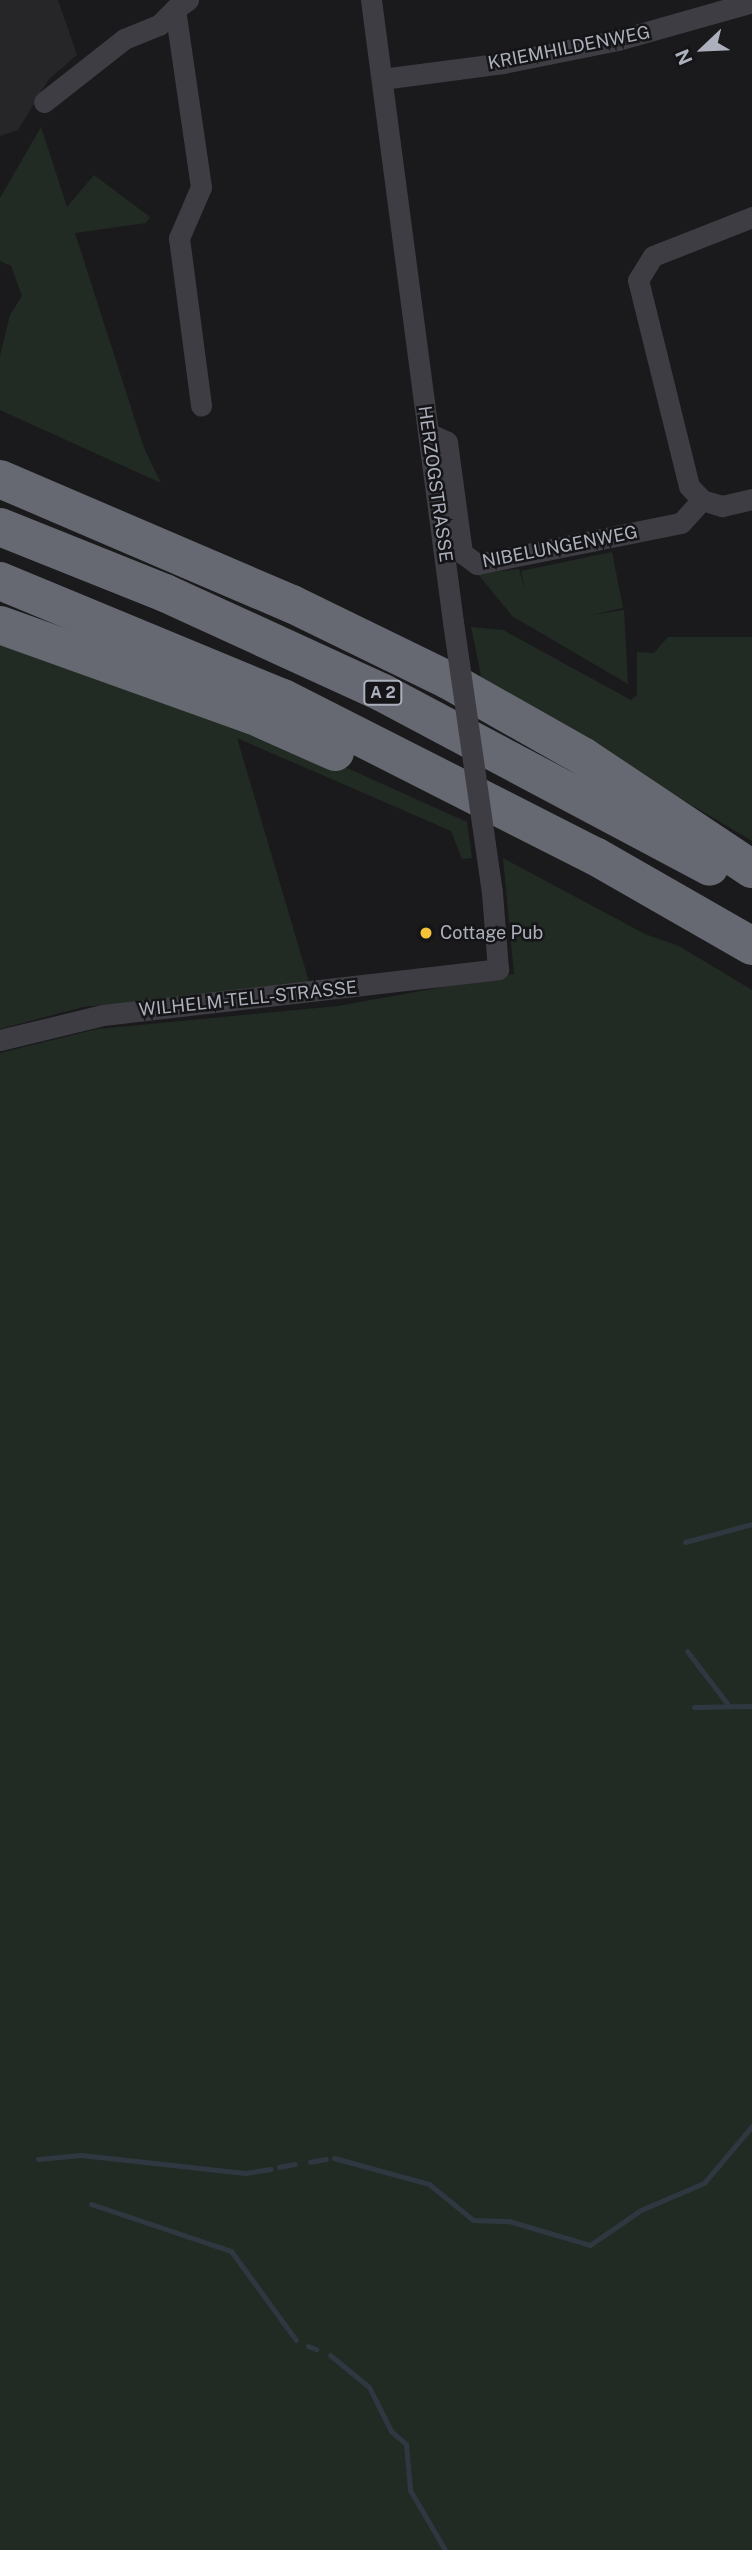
<!DOCTYPE html>
<html>
<head>
<meta charset="utf-8">
<style>
  body { margin:0 }
  #map { position:relative; width:752px; height:2550px; overflow:hidden; background:#1a1a1c; font-family:"Public Sans",sans-serif }
  div>[style] { position:absolute }
  .built>* { inset:0; background:#262629 }
  .green>* { inset:0; background:#212b23 }
  .stream>* { height:5px; margin:-2.5px; padding:0 2.5px; transform-origin:2.5px; border-radius:2.5px; background:#2f3841 }
  .street>* { height:21px; margin:-10.5px; padding:0 10.5px; transform-origin:10.5px; border-radius:10.5px; background:#3d3d43 }
  .highway>* { height:38px; margin:-19px; padding:0 19px; transform-origin:19px; border-radius:19px; background:#676972 }
  .street-bridge>* { height:21px; margin:-10.5px; padding:0 10.5px; transform-origin:10.5px; border-radius:10.5px; background:#3d3d43 }
  .dots>* { width:19px; height:19px; translate:-50% -50%; box-sizing:border-box; border:4px solid #151517; border-radius:50% }
  span { translate:-50% -50%; white-space:nowrap; text-align:center; line-height:1.15; -webkit-text-stroke:5px #151517; paint-order:stroke }
  .shield-label span { padding:2px 5px; background:#151517; border:2px solid; border-radius:5px; -webkit-text-stroke-width:0 }
  .shield-label { font-size:16px; color:#acb0bc; font-weight:700 }
  .street-label { font-size:18px; color:#acb0bc }
  .poi-label { font-size:18px; color:#acb0bc }
  .left { translate:0 -50%; text-align:left }
  .north { position:absolute; left:668px; top:14px; width:70px; height:70px; -webkit-text-stroke:5px #151517; paint-order:stroke; rotate:247deg; font-size:19px; font-weight:700; line-height:28px; text-align:center; color:#acb0bc }
  .north::after { content:''; display:block; margin:auto; width:24px; height:32px; background:#acb0bc; clip-path:polygon(50% 0,100% 100%,50% 72%,0 100%) }
</style>
</head>
<body>
<div id="map">
  <div class="built">
    <div style="clip-path:polygon(0 0,58px 0,77px 55px,49px 79px,18px 130px,0 136px)"></div>
  </div>
  <div class="green">
    <div style="clip-path:polygon(41px 127px,67px 207px,94px 175px,150px 217px,146px 223px,75px 233px,144px 448px,161px 483px,0 410px,0 356px,10px 315px,22px 296px,11px 266px,0 261px,0 198px)"></div>
    <div style="clip-path:polygon(612px 552px,623px 608px,591px 615px,624px 610px,628px 684px,512px 616px,478px 574px,519px 569px,525px 591px,521px 571px)"></div>
    <div style="clip-path:polygon(471px 627px,503px 630px,631px 700px,637px 695px,637px 652px,654px 653px,668px 637px,752px 637px,752px 841px,482px 680px)"></div>
    <div style="clip-path:polygon(0 638px,296px 745px,467px 822px,472px 858px,462px 859px,451px 831px,237px 738px,310px 985px,83px 1007px,0 1029px)"></div>
    <div style="clip-path:polygon(503px 858px,645px 934px,679px 946px,752px 990px,752px 2550px,0 2550px,0 1053px,97px 1029px,338px 1006px,514px 974px)"></div>
  </div>
  <div class="stream">
    <div style="left:685px;top:1542px;width:69px;rotate:-15deg"></div>
    <div style="left:687px;top:1651px;width:69px;rotate:52.6deg"></div>
    <div style="left:694px;top:1707px;width:58px;rotate:-1deg"></div>
    <div style="left:334px;top:2158px;width:98px;rotate:15.3deg"></div>
    <div style="left:429px;top:2184px;width:57px;rotate:39.3deg"></div>
    <div style="left:473px;top:2220px;width:36px;rotate:2deg"></div>
    <div style="left:509px;top:2221px;width:84px;rotate:16.5deg"></div>
    <div style="left:590px;top:2245px;width:62px;rotate:-34.5deg"></div>
    <div style="left:641px;top:2210px;width:69px;rotate:-23.2deg"></div>
    <div style="left:704px;top:2183px;width:75px;rotate:-49.9deg"></div>
    <div style="left:38px;top:2159px;width:43px;rotate:-5.3deg"></div>
    <div style="left:81px;top:2155px;width:165px;rotate:6.3deg"></div>
    <div style="left:245px;top:2173px;width:26px;rotate:-9deg"></div>
    <div style="left:310px;top:2162px;width:16px;rotate:-11deg"></div>
    <div style="left:279px;top:2167px;width:16px;rotate:-11deg"></div>
    <div style="left:91px;top:2204px;width:148px;rotate:18.6deg"></div>
    <div style="left:231px;top:2251px;width:110px;rotate:53.9deg"></div>
    <div style="left:308px;top:2346px;width:9px;rotate:21deg"></div>
    <div style="left:330px;top:2355px;width:50px;rotate:39.4deg"></div>
    <div style="left:369px;top:2387px;width:49px;rotate:63.4deg"></div>
    <div style="left:391px;top:2431px;width:20px;rotate:41deg"></div>
    <div style="left:406px;top:2444px;width:46px;rotate:85deg"></div>
    <div style="left:410px;top:2490px;width:69px;rotate:59.7deg"></div>
  </div>
  <div class="street">
    <div style="left:188px;top:0;width:16px;rotate:145deg"></div>
    <div style="left:175px;top:9px;width:180px;rotate:81.7deg"></div>
    <div style="left:201px;top:187px;width:56px;rotate:113.3deg"></div>
    <div style="left:179px;top:238px;width:169px;rotate:82.5deg"></div>
    <div style="left:371px;top:0;width:627px;rotate:82.49deg"></div>
    <div style="left:382px;top:79px;width:122px;rotate:-7.5deg"></div>
    <div style="left:503px;top:63px;width:117px;rotate:-11.3deg"></div>
    <div style="left:618px;top:40px;width:139px;rotate:-15.8deg"></div>
    <div style="left:44px;top:102px;width:102px;rotate:-38.2deg"></div>
    <div style="left:124px;top:39px;width:38px;rotate:-22deg"></div>
    <div style="left:159px;top:25px;width:23px;rotate:-45deg"></div>
    <div style="left:428px;top:433px;width:21px;rotate:25deg"></div>
    <div style="left:447px;top:442px;width:112px;rotate:82.3deg"></div>
    <div style="left:462px;top:553px;width:19px;rotate:36deg"></div>
    <div style="left:477px;top:564px;width:208px;rotate:-11.4deg"></div>
    <div style="left:681px;top:523px;width:31px;rotate:-48deg"></div>
    <div style="left:702px;top:500px;width:21px;rotate:17deg"></div>
    <div style="left:722px;top:506px;width:31px;rotate:-13deg"></div>
    <div style="left:702px;top:500px;width:19px;rotate:-133deg"></div>
    <div style="left:689px;top:486px;width:212px;rotate:-103.9deg"></div>
    <div style="left:638px;top:280px;width:28px;rotate:-58deg"></div>
    <div style="left:653px;top:256px;width:106px;rotate:-21.5deg"></div>
    <div style="left:0;top:1040px;width:106px;rotate:-13.6deg"></div>
    <div style="left:103px;top:1015px;width:398px;rotate:-6.6deg"></div>
    <div style="left:498px;top:969px;width:77px;rotate:-94.5deg"></div>
  </div>
  <div class="highway">
    <div style="left:0;top:479px;width:318px;rotate:23.2deg"></div>
    <div style="left:292px;top:604px;width:174px;rotate:26deg"></div>
    <div style="left:448px;top:680px;width:156px;rotate:29.5deg"></div>
    <div style="left:584px;top:757px;width:202px;rotate:33.7deg"></div>
    <div style="left:0;top:527px;width:178px;rotate:21.8deg"></div>
    <div style="left:165px;top:593px;width:240px;rotate:24.6deg"></div>
    <div style="left:383px;top:693px;width:370px;rotate:28deg"></div>
    <div style="left:0;top:581px;width:306px;rotate:22.5deg"></div>
    <div style="left:283px;top:698px;width:350px;rotate:26.9deg"></div>
    <div style="left:595px;top:856px;width:181px;rotate:29.8deg"></div>
    <div style="left:0;top:625px;width:268px;rotate:19.7deg"></div>
    <div style="left:252px;top:715px;width:91px;rotate:24deg"></div>
  </div>
  <div class="street-bridge">
    <div style="left:453px;top:622px;width:273px;rotate:81.8deg"></div>
  </div>
  <div class="dots">
    <div style="left:426px;top:933px;background:#f5c339"></div>
  </div>
  <div class="shield-label">
    <span style="left:383px;top:693px">A 2</span>
  </div>
  <div class="street-label">
    <span style="left:569px;top:48px;rotate:-11deg">KRIEMHILDENWEG</span>
    <span style="left:435px;top:484px;rotate:82deg">HERZOGSTRASSE</span>
    <span style="left:560px;top:547px;rotate:-11deg">NIBELUNGENWEG</span>
    <span style="left:248px;top:999px;rotate:-6deg">WILHELM-TELL-STRASSE</span>
  </div>
  <div class="poi-label">
    <span class="left" style="left:440px;top:933px">Cottage Pub</span>
  </div>
  <div class="north">N</div>
</div>
</body>
</html>
